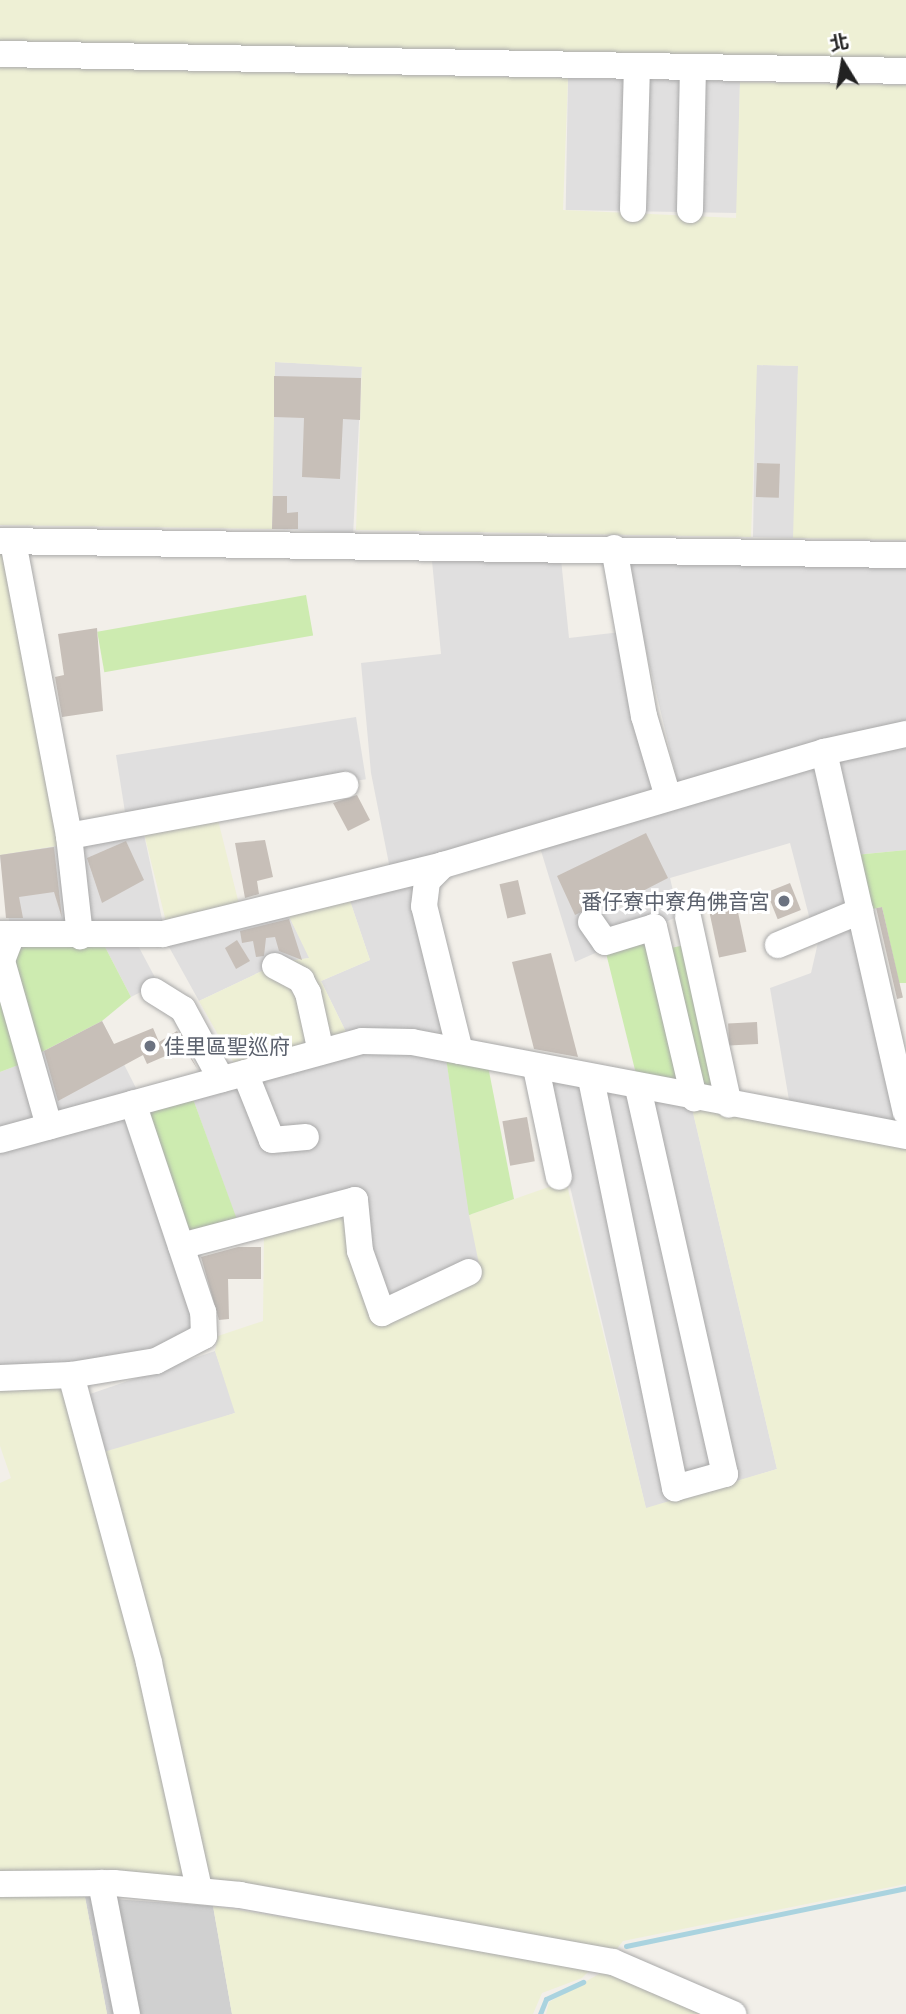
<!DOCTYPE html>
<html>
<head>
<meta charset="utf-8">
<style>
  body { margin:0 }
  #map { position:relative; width:906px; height:2014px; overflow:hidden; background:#f2efe9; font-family:"Asap Condensed","Noto Sans TC",sans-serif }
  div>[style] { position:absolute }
  .residential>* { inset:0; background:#e0dfdf; transform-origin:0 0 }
  .religious>* { inset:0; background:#d0d0d0 }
  .farmland>* { inset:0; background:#eef0d5; transform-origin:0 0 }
  .grass>* { inset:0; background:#cdebb0; transform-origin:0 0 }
  .stream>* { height:5px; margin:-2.5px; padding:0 2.5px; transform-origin:2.5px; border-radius:2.5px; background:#aad3df }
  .building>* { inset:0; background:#c7bfb8; transform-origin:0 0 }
  .roads { filter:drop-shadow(0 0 2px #a9a9a9) drop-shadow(0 0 2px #a9a9a9) }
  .minor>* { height:26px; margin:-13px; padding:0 13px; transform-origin:13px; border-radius:13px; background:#fff }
  .dots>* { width:19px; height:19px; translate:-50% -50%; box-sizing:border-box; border:4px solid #fff; border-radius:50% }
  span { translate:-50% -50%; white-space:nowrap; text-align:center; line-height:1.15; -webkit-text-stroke:6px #fff; paint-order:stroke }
  .worship-label { font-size:21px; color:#5b616d }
  .right { translate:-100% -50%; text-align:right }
  .left { translate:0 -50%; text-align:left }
  .north { position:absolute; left:808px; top:28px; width:70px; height:70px; -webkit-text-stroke:5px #fff; paint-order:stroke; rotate:349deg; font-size:19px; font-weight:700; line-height:28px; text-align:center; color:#222 }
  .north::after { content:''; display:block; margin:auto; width:24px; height:32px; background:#222; clip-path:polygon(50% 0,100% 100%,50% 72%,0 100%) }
</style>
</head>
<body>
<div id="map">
  <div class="residential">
    <div style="left:568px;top:78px;width:172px;height:132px;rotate:1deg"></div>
    <div style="left:275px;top:362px;width:87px;height:167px;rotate:3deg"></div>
    <div style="left:756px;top:365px;width:42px;height:172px;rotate:1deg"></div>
    <div style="clip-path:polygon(624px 558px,906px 568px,906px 721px,678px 784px)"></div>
    <div style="clip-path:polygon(561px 559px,569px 638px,621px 632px,660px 791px,390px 869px,371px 773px,361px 663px,441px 654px,432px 561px)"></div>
    <div style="left:356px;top:717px;width:63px;height:243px;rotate:81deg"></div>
    <div style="clip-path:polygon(906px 743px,906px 850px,855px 855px,832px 759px)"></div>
    <div style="clip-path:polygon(820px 758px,854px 908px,810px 920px,790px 843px,670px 878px,679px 916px,575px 962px,538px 841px)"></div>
    <div style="left:142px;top:825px;width:102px;height:71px;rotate:78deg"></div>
    <div style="left:63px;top:845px;width:83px;height:64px;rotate:82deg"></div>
    <div style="clip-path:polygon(418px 878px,445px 1027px,435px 1035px,347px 1034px,321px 981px,370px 960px,347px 892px)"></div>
    <div style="clip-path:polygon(285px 908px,310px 958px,281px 962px,199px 1001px,164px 938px)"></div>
    <div style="clip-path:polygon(857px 920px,904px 1126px,790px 1106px,770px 988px,811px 973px,819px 938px)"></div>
    <div style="clip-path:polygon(135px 940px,158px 983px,131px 997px,103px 943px)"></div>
    <div style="clip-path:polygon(102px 1021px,138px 1092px,52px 1115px,34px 1056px)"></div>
    <div style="clip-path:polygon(364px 1048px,446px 1058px,479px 1262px,389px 1302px,367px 1246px,366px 1192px,238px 1225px,192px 1096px)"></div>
    <div style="clip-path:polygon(21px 1064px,37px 1122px,0 1131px,0 1072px)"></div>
    <div style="clip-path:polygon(544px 1076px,691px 1104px,777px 1469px,646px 1509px)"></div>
    <div style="clip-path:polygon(128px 1114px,197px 1320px,186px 1341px,71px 1368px,0 1370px,0 1148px)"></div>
    <div style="left:215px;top:1351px;width:65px;height:136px;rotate:71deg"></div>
  </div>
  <div class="religious">
    <div style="clip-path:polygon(85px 1897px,213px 1906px,232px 2014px,107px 2014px)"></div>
  </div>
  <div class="farmland">
    <div style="clip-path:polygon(0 0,906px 0,906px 65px,0 49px)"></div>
    <div style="clip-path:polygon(0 67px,568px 78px,563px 210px,736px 218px,740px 82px,906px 85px,906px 540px,793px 538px,798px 366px,757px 365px,751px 537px,356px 530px,362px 367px,275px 362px,272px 529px,0 525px)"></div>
    <div style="clip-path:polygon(0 549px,10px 549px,63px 845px,0 855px)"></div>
    <div style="left:216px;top:812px;width:99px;height:75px;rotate:76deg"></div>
    <div style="clip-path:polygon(347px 892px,370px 960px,321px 981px,347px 1034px,235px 1065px,199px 1001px,281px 962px,309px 958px,285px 908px)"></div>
    <div style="clip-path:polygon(691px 1104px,906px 1145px,906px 1884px,623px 1941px,616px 1950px,203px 1879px,97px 1454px,235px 1413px,215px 1351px,218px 1336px,263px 1321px,264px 1231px,349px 1207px,377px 1321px,482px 1279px,469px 1215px,566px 1181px,646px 1508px,777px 1469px)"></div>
    <div style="clip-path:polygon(60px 1381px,143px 1664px,188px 1878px,0 1875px,0 1483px,11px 1478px,0 1446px,0 1383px)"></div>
    <div style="clip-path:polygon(0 1892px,85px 1897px,107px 2014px,0 2014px)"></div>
    <div style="clip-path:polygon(213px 1906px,594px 1966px,582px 1978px,542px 1993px,533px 2014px,232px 2014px)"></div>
    <div style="clip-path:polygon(608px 1969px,716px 2014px,546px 2014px,549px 2002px)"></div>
  </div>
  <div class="grass">
    <div style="left:306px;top:595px;width:41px;height:212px;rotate:80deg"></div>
    <div style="clip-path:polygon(906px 850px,906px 983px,899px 983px,882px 907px,868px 910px,855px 855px)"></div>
    <div style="clip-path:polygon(645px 931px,652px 952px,685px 945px,717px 1093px,637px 1078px,605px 949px)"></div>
    <div style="clip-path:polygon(103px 943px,131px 997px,102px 1021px,34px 1056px,7px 955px,13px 947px)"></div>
    <div style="clip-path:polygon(0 970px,21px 1064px,0 1072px)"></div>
    <div style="clip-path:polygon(446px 1058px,488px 1066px,514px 1199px,469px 1215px)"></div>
    <div style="left:192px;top:1096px;width:137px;height:50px;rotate:70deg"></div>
  </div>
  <div class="stream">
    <div style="left:626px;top:1946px;width:286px;rotate:-11.7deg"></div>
    <div style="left:540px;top:2014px;width:16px;rotate:-68deg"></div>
    <div style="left:546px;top:1999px;width:41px;rotate:-24.7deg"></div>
  </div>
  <div class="building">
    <div style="clip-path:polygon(274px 376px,361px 378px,360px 420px,343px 419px,340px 479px,302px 477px,304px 418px,274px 417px)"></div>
    <div style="left:757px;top:463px;width:23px;height:34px;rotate:2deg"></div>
    <div style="clip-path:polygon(273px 496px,287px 496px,287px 513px,298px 512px,298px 529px,272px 529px)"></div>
    <div style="clip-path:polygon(97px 628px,103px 711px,62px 717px,55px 677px,64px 675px,58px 634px)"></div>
    <div style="clip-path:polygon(357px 795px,370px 820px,348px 831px,333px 803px)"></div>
    <div style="clip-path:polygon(646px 833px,668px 878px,604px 911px,600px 903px,575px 915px,557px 876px)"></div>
    <div style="clip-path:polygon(265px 840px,273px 877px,257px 881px,259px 894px,245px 898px,235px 843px)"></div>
    <div style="clip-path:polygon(126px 841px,144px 880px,102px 903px,87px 858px)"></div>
    <div style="clip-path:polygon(54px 847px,62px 918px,54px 892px,19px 897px,23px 918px,6px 918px,0 855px)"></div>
    <div style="left:518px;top:880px;width:35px;height:19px;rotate:77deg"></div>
    <div style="left:790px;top:883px;width:29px;height:25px;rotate:68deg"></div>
    <div style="left:735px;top:898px;width:55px;height:28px;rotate:78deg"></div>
    <div style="left:882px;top:907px;width:93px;height:6px;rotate:77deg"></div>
    <div style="clip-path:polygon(289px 919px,302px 960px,279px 951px,275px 937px,266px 938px,264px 956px,256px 957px,253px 941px,242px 943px,240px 931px)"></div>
    <div style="clip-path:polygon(237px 940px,250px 961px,236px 969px,225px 948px)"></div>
    <div style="clip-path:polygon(551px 953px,578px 1057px,534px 1049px,512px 962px)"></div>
    <div style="clip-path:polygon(102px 1021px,114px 1044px,153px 1028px,159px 1042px,177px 1031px,198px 1070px,184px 1048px,147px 1064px,143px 1055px,58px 1101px,44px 1051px)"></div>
    <div style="left:757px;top:1022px;width:22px;height:29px;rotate:87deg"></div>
    <div style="left:527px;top:1117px;width:45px;height:25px;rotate:80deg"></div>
    <div style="clip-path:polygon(238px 1247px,261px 1247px,261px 1279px,228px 1279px,229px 1319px,219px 1320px,201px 1257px)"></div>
  </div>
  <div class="roads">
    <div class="minor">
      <div style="left:0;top:54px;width:906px;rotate:1.07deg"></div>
      <div style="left:633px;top:209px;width:143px;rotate:-88.4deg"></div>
      <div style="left:690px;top:210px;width:143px;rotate:-88.8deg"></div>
      <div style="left:0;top:541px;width:906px;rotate:0.89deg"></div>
      <div style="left:13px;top:542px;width:299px;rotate:79.2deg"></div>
      <div style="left:69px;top:836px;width:101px;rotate:83.7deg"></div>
      <div style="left:614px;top:548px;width:171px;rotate:79.9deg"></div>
      <div style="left:644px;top:716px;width:84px;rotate:73.5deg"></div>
      <div style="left:824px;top:752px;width:369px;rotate:77.2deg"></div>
      <div style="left:69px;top:836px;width:281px;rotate:-10.5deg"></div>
      <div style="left:688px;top:917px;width:192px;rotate:77.7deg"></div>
      <div style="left:591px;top:922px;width:24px;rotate:55deg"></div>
      <div style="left:605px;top:942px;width:51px;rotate:-17deg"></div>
      <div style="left:654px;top:927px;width:176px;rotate:76.8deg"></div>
      <div style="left:0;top:934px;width:163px"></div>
      <div style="left:163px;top:934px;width:288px;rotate:-13.8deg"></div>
      <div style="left:11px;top:937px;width:26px;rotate:111deg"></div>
      <div style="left:2px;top:961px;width:172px;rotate:74.1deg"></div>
      <div style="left:778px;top:945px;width:89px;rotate:-22.5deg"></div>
      <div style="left:275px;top:966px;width:30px;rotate:28deg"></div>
      <div style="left:301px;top:980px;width:15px;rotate:62deg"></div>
      <div style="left:308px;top:993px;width:60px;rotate:77.6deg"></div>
      <div style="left:154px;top:991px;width:34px;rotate:32deg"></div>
      <div style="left:183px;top:1009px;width:80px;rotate:61.5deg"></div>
      <div style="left:460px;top:1051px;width:149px;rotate:-103.9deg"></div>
      <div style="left:424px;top:906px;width:25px;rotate:-83deg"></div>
      <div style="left:427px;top:881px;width:23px;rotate:-45deg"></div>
      <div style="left:443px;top:865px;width:397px;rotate:-16.5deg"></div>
      <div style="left:824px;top:752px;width:84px;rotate:-12.4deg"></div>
      <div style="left:536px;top:1068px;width:111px;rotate:78.1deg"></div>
      <div style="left:245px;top:1073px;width:72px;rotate:68.1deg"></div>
      <div style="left:272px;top:1140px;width:34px;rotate:-5deg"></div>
      <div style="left:591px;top:1079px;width:418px;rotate:78.4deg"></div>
      <div style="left:675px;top:1488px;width:52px;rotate:-15.6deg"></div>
      <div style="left:725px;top:1474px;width:396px;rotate:-102.7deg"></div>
      <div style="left:0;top:1140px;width:375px;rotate:-15.3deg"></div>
      <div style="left:362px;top:1041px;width:50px;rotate:1.1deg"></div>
      <div style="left:412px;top:1042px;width:503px;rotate:10.77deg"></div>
      <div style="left:181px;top:1246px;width:180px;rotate:-14.8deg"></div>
      <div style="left:355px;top:1200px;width:51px;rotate:84.4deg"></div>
      <div style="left:360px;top:1251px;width:66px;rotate:70.5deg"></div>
      <div style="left:382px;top:1313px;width:96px;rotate:-25.2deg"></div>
      <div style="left:71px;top:1375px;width:298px;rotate:74.8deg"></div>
      <div style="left:149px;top:1663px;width:231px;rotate:77.5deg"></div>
      <div style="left:0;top:1378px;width:71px;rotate:-2.4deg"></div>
      <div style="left:71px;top:1375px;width:86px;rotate:-9.4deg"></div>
      <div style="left:156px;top:1361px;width:54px;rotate:-27.5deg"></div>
      <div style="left:204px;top:1336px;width:24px;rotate:-92deg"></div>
      <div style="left:203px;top:1312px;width:220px;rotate:-108.5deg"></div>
      <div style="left:101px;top:1883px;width:134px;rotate:78.8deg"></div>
      <div style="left:0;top:1884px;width:114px;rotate:-0.5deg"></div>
      <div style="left:114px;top:1883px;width:127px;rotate:5.4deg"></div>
      <div style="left:240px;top:1895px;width:379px;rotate:10.2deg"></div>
      <div style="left:613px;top:1962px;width:131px;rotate:23.4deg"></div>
    </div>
  </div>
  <div class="dots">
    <div style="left:784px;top:901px;background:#6b7280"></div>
    <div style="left:150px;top:1046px;background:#6b7280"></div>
  </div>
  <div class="worship-label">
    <span class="right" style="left:770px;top:901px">番仔寮中寮角佛音宮</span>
    <span class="left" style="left:164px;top:1046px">佳里區聖巡府</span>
  </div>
  <div class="north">北</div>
</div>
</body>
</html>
